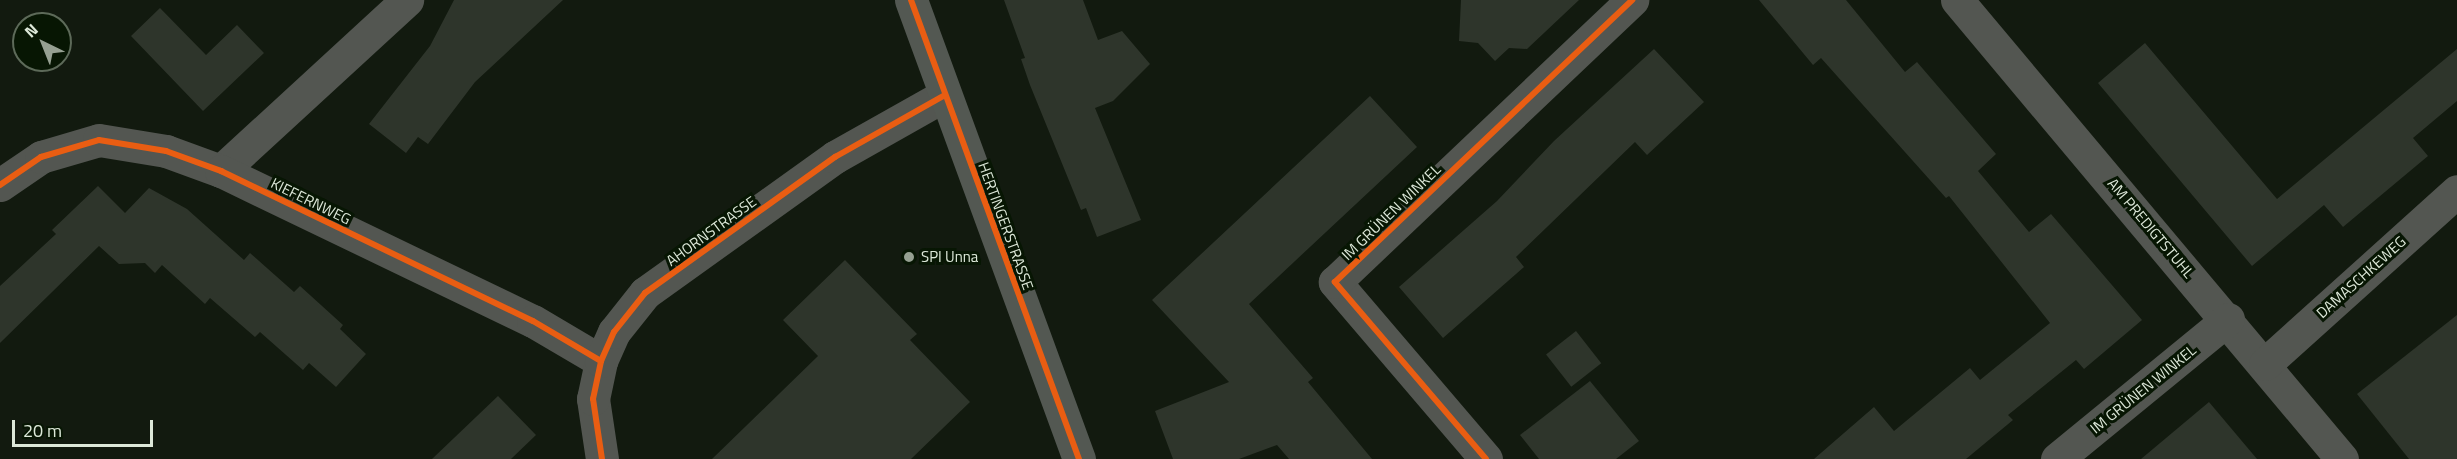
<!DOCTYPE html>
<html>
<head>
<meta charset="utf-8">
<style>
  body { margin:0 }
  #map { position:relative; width:2457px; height:459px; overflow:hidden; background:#121a0f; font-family:"Titillium Web",sans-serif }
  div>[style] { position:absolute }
  .building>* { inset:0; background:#2e352b; transform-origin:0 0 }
  .street>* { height:33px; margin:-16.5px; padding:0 16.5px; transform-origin:16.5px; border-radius:16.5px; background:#535651 }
  .secondary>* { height:33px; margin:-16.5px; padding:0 16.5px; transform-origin:16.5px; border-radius:16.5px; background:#535852 }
  .cycleway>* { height:6px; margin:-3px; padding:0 3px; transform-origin:3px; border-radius:3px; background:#e95d12 }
  .dots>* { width:16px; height:16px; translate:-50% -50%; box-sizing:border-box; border:3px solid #071603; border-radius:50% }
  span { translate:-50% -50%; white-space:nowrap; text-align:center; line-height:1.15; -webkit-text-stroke:6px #071603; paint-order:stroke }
  .street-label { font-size:15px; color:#dde8d9 }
  .poi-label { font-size:15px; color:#dde8d9 }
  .left { translate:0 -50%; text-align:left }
  .north { position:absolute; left:12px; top:12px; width:60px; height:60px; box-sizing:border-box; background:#071603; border:2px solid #5d6a59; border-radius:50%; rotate:317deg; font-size:16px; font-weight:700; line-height:24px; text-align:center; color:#dde8d9 }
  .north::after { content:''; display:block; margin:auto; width:21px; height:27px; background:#96a092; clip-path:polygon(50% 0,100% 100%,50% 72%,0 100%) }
  .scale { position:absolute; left:12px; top:420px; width:141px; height:27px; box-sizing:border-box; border:3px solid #dde8d9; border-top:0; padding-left:8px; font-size:18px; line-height:21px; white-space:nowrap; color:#dde8d9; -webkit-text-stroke:4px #071603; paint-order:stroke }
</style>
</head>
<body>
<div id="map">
  <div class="building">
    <div style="clip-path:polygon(454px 0,563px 0,475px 82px,428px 144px,418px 137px,406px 153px,369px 124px,430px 46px)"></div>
    <div style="clip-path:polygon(1004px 0,1083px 0,1098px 40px,1122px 31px,1150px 64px,1113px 101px,1095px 108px,1141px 220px,1097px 237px,1086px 208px,1081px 210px,1030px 85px,1021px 59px,1025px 58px)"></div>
    <div style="clip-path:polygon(1461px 0,1579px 0,1527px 49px,1509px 48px,1495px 61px,1478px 43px,1459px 41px)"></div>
    <div style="clip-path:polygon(1759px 0,1846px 0,1905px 72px,1917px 62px,1996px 154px,1978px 171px,2029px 232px,2051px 214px,2142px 320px,2084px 369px,2076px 360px,2008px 415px,2013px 420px,1966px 459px,1814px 459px,1874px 407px,1894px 431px,1970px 368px,1980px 380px,2050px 323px,1949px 196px,1946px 198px,1821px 58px,1813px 65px)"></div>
    <div style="clip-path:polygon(160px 8px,206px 55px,237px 25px,264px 53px,203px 111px,131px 36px)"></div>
    <div style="clip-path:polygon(2145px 43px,2277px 199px,2457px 49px,2457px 101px,2413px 138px,2428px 156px,2343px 227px,2324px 205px,2252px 266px,2098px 83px)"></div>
    <div style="clip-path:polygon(1654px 49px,1704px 102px,1647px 155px,1635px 142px,1516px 257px,1524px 267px,1443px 338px,1399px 287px,1497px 201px,1554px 141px)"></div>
    <div style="clip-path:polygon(1370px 96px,1417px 147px,1249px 304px,1313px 378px,1308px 382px,1372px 459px,1289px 459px,1277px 445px,1239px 459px,1173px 459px,1155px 411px,1229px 382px,1152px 300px)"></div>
    <div style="clip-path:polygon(98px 186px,125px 213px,149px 188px,187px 209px,244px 260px,250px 253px,294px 292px,300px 286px,343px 325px,340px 329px,366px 354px,336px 387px,309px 363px,303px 370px,260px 332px,255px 337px,210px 298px,205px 304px,162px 265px,155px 273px,145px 263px,119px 264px,99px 246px,0 343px,0 286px,56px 234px,52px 230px)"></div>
    <div style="clip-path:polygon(845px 260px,917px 334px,910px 340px,970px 402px,911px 459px,712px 459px,818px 356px,783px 320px)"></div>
    <div style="clip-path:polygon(2457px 315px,2457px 459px,2409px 459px,2357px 394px)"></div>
    <div style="left:1576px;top:331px;width:41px;height:38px;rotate:52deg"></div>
    <div style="clip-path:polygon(1590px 381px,1639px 441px,1616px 459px,1539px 459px,1520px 435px)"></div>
    <div style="clip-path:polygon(498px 396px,536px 435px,511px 459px,432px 459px)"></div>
    <div style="clip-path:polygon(2209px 402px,2257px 459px,2141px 459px)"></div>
  </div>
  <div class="street">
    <div style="left:1957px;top:0;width:599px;rotate:50.01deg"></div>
    <div style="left:221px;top:171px;width:253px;rotate:-42.6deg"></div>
    <div style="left:0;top:185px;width:50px;rotate:-34.3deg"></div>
    <div style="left:41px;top:157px;width:60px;rotate:-16.3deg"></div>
    <div style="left:99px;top:140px;width:68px;rotate:9.3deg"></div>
    <div style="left:166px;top:151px;width:59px;rotate:20deg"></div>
    <div style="left:221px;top:171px;width:346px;rotate:25.7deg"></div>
    <div style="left:533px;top:321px;width:79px;rotate:30.5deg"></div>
    <div style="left:2265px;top:364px;width:258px;rotate:-42deg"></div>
    <div style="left:602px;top:459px;width:61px;rotate:-98.5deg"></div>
    <div style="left:593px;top:399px;width:39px;rotate:-78deg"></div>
    <div style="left:601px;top:361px;width:32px;rotate:-66deg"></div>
    <div style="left:614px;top:332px;width:50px;rotate:-51.5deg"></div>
    <div style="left:645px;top:293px;width:234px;rotate:-35.6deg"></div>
    <div style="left:835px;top:157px;width:126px;rotate:-29.4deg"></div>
    <div style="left:1486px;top:459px;width:233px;rotate:-130.5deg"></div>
    <div style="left:1335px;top:282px;width:410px;rotate:-43.5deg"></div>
    <div style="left:2057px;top:459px;width:221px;rotate:-39.3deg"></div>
  </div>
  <div class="secondary">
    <div style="left:911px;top:0;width:489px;rotate:69.9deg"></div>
  </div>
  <div class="cycleway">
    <div style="left:911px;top:0;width:489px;rotate:69.9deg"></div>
    <div style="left:0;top:185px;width:50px;rotate:-34.3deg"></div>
    <div style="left:41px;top:157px;width:60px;rotate:-16.3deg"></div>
    <div style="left:99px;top:140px;width:68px;rotate:9.3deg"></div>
    <div style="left:166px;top:151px;width:59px;rotate:20deg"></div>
    <div style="left:221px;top:171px;width:346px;rotate:25.7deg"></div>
    <div style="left:533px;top:321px;width:79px;rotate:30.5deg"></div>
    <div style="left:602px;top:459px;width:61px;rotate:-98.5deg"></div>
    <div style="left:593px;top:399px;width:39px;rotate:-78deg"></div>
    <div style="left:601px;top:361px;width:32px;rotate:-66deg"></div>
    <div style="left:614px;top:332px;width:50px;rotate:-51.5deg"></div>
    <div style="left:645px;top:293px;width:234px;rotate:-35.6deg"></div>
    <div style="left:835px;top:157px;width:126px;rotate:-29.4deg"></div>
    <div style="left:1486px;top:459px;width:233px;rotate:-130.5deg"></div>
    <div style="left:1335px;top:282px;width:410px;rotate:-43.5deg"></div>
  </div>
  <div class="dots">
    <div style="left:909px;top:257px;background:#96a092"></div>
  </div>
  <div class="street-label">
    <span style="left:311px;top:201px;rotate:26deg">KIEFERNWEG</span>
    <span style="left:1391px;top:212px;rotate:-44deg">IM GRÜNEN WINKEL</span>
    <span style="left:1006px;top:226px;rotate:70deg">HERTINGERSTRASSE</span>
    <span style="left:2151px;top:228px;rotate:50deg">AM PREDIGTSTUHL</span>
    <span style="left:711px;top:231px;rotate:-36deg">AHORNSTRASSE</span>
    <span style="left:2361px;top:277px;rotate:-42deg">DAMASCHKEWEG</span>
    <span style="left:2143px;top:389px;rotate:-39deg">IM GRÜNEN WINKEL</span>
  </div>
  <div class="poi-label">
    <span class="left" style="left:921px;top:257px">SPI Unna</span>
  </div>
  <div class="north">N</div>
  <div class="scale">20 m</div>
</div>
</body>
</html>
